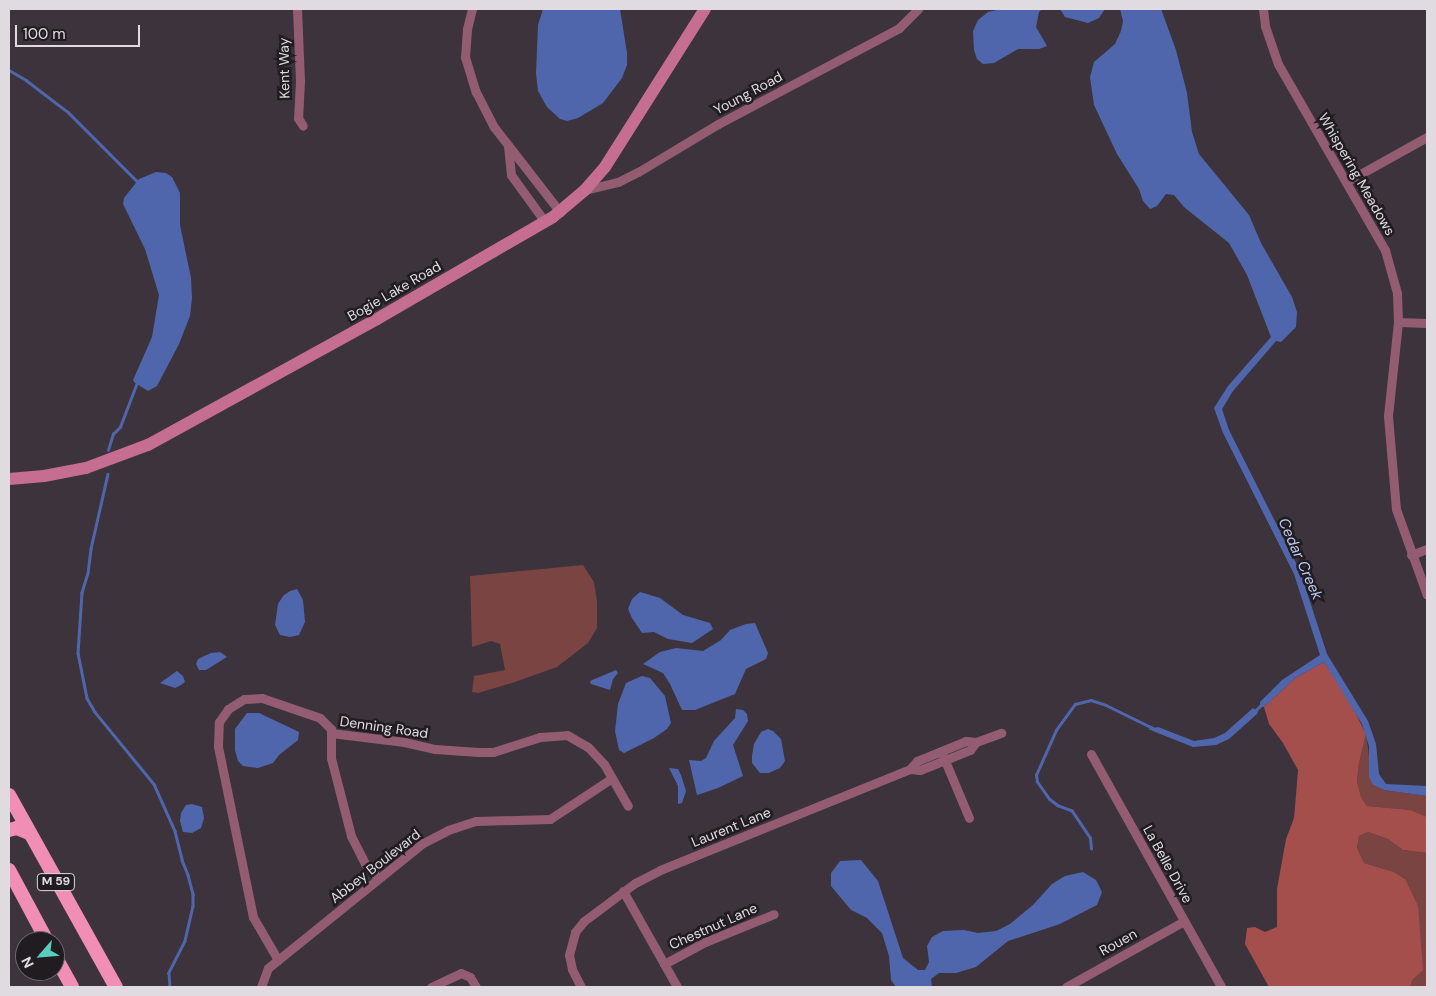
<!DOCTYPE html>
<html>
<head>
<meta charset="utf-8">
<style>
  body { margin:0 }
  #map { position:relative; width:1436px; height:996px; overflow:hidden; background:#3c333c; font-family:"DM Sans",sans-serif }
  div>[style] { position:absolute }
  .green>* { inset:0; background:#794441 }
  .forest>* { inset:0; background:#a54f4c }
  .water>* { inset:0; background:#5066ac }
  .stream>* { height:2.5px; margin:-1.25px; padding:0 1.25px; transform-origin:1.25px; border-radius:1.25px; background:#5066ac }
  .minor>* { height:9px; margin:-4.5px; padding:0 4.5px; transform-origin:4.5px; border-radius:4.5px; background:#935c71 }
  .secondary>* { height:12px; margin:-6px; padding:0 6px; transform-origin:6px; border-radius:6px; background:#c66e92 }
  .trunk>* { height:14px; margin:-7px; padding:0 7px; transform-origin:7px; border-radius:7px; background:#f08eb5 }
  span { translate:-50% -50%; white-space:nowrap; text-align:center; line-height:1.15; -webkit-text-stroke:5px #201c20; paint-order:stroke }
  .shield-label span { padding:1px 4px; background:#201c20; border:1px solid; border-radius:4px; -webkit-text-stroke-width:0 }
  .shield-label { font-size:12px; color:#e0dbe0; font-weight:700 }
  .street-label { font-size:14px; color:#e0dbe0 }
  .water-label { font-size:15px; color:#bbc9f1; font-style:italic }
  .frame { position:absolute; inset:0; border:10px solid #e0dbe0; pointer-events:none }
  .north { position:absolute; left:15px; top:931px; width:50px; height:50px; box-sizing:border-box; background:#201c20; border:1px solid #6d686d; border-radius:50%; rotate:243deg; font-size:14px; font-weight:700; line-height:20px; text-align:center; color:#e0dbe0 }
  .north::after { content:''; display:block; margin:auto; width:18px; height:22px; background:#5acebd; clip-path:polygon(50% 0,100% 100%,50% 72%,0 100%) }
  .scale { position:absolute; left:15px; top:25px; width:125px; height:22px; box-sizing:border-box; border:2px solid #e0dbe0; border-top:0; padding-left:6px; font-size:15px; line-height:18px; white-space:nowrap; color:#e0dbe0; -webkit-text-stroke:4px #201c20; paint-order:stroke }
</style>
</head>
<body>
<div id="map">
  <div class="green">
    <div style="clip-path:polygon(583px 565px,594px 582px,597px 601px,597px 628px,588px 643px,557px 667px,512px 683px,478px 693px,472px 692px,474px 676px,505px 670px,500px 644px,491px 641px,472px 647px,470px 576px)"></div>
    <div style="clip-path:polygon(1366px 734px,1373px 785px,1384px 790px,1427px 796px,1427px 817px,1411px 810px,1367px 806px,1361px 797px,1357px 781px,1359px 763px)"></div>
    <div style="clip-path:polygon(1368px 832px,1388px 839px,1403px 850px,1427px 853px,1427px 987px,1274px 987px,1405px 879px,1394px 872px,1364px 863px,1357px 848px,1359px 836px)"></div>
  </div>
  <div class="forest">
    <div style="clip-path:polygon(1324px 662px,1351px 704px,1366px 734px,1359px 763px,1357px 781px,1361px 797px,1367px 806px,1411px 810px,1427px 817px,1427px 853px,1403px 850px,1388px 839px,1368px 832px,1359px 836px,1357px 848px,1364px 863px,1394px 872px,1405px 879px,1418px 906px,1423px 970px,1412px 980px,1410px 987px,1269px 987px,1245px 944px,1247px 928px,1255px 927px,1265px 932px,1277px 927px,1277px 889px,1286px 839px,1294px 818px,1296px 795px,1298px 770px,1283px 743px,1269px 724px,1264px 707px,1295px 678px)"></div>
  </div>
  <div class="water">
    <div style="clip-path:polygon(543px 9px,620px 9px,627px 53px,627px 65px,622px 78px,603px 103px,578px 118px,567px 121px,560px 119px,547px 107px,538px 91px,536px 74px,538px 25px)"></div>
    <div style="clip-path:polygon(1002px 9px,1042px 9px,1039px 12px,1036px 27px,1047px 46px,1039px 49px,1018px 49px,994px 63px,983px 64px,977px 59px,974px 50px,973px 31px,978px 20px,988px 12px)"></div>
    <div style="clip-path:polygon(1060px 9px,1105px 9px,1099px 18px,1088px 23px,1065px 17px)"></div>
    <div style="clip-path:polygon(1120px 9px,1161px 9px,1176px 50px,1187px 93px,1192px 132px,1199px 154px,1249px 215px,1261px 243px,1292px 297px,1297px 312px,1296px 327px,1281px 342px,1276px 341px,1233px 391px,1222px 409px,1229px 430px,1300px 571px,1327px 654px,1368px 721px,1376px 744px,1379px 774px,1386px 784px,1427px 786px,1427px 796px,1384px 790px,1373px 785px,1369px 777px,1369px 746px,1362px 724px,1324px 662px,1295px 678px,1264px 707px,1260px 706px,1260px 702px,1282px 680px,1320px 655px,1294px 574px,1223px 433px,1214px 408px,1228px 386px,1271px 337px,1247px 275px,1229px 243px,1184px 207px,1174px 195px,1166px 194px,1157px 206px,1150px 209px,1143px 201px,1139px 189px,1117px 154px,1094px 105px,1090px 77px,1094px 62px,1115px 44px,1121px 31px,1123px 21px)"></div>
    <div style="clip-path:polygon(156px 172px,166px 173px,172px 177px,180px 193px,180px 225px,191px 278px,192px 298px,190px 316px,179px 344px,157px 386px,148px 391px,135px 383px,133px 380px,152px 337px,159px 295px,145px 249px,123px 204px,124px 198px,139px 179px)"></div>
    <div style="clip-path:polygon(297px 589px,303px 600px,305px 622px,299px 635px,290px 637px,280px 635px,275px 625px,278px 604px,283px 596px,290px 591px)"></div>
    <div style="clip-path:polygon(640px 592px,660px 598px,683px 615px,710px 623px,713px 629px,692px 643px,668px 639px,654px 632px,642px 633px,632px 618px,628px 609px,632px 599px)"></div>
    <div style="clip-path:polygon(755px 623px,768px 653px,766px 659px,746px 669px,735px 694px,695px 710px,682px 710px,670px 684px,663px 673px,643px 664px,660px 652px,676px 648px,703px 651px,721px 640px,730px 630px,746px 624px)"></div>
    <div style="clip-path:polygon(220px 652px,227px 657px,206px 670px,199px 670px,196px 664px,198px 659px,211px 653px)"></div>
    <div style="clip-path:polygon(616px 670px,618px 673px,613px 679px,610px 690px,591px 684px,590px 681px)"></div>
    <div style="clip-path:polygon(177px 671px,183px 676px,185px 682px,181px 685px,175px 688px,160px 683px)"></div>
    <div style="clip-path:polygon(642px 676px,650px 678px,665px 696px,671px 723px,667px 729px,654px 738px,624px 753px,619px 750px,615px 731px,618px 704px,626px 683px)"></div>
    <div style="clip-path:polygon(1253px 708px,1258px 712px,1257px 714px,1229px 739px,1216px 745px,1193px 747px,1148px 729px,1158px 727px,1194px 741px,1214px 738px,1225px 733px)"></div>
    <div style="clip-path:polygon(736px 709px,743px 710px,747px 714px,748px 721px,733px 745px,743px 776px,718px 788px,697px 795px,689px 760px,701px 761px,706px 758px,714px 741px,735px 718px)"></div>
    <div style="clip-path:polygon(247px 713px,259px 713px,299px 732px,298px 740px,279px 755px,273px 763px,258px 768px,243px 766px,238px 761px,235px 750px,235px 729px)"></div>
    <div style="clip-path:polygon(768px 729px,773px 731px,781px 739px,785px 761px,780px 768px,769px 773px,760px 773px,752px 763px,752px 756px,754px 744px,761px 732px)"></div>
    <div style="clip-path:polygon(669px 768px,678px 769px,681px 775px,686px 791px,682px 803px,678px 804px,678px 786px)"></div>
    <div style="clip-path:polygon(192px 804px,202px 807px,204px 818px,201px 828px,192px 833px,183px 832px,180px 821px,181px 813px,186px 805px)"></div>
    <div style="clip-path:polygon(861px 860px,878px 881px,903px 958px,918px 970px,925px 970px,929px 962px,927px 946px,932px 937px,943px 931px,964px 930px,978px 933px,996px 931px,1010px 924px,1033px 905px,1052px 884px,1065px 876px,1083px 872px,1096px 880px,1102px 892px,1097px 905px,1060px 924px,1008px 941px,976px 967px,956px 973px,939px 973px,931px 979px,932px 987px,896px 987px,891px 980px,889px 956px,882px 933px,867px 918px,851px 910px,831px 886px,831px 873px,840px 861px)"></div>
  </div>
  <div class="stream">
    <div style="left:9px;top:70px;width:20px;rotate:30deg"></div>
    <div style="left:26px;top:80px;width:53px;rotate:37.3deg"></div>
    <div style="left:68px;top:112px;width:98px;rotate:45deg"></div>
    <div style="left:108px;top:450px;width:17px;rotate:-73deg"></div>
    <div style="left:113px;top:434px;width:10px;rotate:-45deg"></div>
    <div style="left:120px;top:427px;width:45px;rotate:-69.1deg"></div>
    <div style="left:108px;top:474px;width:77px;rotate:102.8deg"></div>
    <div style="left:91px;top:549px;width:24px;rotate:97deg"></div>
    <div style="left:88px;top:573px;width:21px;rotate:107deg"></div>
    <div style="left:82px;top:593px;width:60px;rotate:93.8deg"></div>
    <div style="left:78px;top:653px;width:46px;rotate:78.7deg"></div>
    <div style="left:87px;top:698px;width:16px;rotate:60deg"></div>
    <div style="left:95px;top:712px;width:93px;rotate:50.7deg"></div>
    <div style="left:154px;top:784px;width:51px;rotate:65.9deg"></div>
    <div style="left:175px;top:831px;width:30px;rotate:76deg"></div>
    <div style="left:182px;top:860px;width:16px;rotate:68deg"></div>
    <div style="left:188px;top:875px;width:20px;rotate:75deg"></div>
    <div style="left:193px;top:894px;width:12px;rotate:90deg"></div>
    <div style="left:193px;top:906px;width:36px;rotate:103deg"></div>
    <div style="left:185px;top:941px;width:36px;rotate:117deg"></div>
    <div style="left:169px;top:973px;width:14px;rotate:86deg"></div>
    <div style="left:1256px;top:710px;width:6px;rotate:-45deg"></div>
    <div style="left:1091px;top:849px;width:11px;rotate:-95deg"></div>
    <div style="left:1090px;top:838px;width:32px;rotate:-124deg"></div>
    <div style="left:1072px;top:811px;width:15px;rotate:-160deg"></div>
    <div style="left:1058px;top:806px;width:11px;rotate:-142deg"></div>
    <div style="left:1049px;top:799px;width:21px;rotate:-125deg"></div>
    <div style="left:1037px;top:782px;width:7px;rotate:-98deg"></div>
    <div style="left:1036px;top:775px;width:49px;rotate:-66deg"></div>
    <div style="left:1056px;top:730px;width:32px;rotate:-54deg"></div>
    <div style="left:1075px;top:704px;width:16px;rotate:-14deg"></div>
    <div style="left:1091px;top:700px;width:16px;rotate:18deg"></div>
    <div style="left:1106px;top:705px;width:52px;rotate:26.1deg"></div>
  </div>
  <div class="minor">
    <div style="left:297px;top:9px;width:72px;rotate:87.6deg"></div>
    <div style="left:300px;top:81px;width:37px;rotate:93deg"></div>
    <div style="left:298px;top:118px;width:9px;rotate:58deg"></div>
    <div style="left:472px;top:9px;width:21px;rotate:104deg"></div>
    <div style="left:467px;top:29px;width:28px;rotate:94deg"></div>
    <div style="left:465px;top:57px;width:37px;rotate:73deg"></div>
    <div style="left:476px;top:92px;width:39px;rotate:63deg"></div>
    <div style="left:494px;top:127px;width:108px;rotate:52.2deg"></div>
    <div style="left:1263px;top:9px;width:17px;rotate:83deg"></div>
    <div style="left:1265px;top:26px;width:40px;rotate:71.1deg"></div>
    <div style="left:1278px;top:64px;width:215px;rotate:60.1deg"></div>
    <div style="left:1385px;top:250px;width:45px;rotate:74.4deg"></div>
    <div style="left:1397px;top:293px;width:29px;rotate:88deg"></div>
    <div style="left:1398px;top:322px;width:95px;rotate:96.1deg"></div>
    <div style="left:1388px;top:416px;width:93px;rotate:85.1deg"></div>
    <div style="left:1396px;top:509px;width:91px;rotate:70.2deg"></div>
    <div style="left:508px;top:146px;width:29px;rotate:84deg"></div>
    <div style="left:511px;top:175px;width:58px;rotate:54.1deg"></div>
    <div style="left:1346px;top:182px;width:93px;rotate:-29.1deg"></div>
    <div style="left:585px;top:190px;width:34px;rotate:-14deg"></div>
    <div style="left:618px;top:182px;width:22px;rotate:-27deg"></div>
    <div style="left:638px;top:172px;width:93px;rotate:-31deg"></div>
    <div style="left:718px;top:124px;width:205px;rotate:-27.9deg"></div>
    <div style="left:899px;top:28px;width:27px;rotate:-45deg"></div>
    <div style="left:1398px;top:322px;width:29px;rotate:2deg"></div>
    <div style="left:1411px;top:555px;width:17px;rotate:-21deg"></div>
    <div style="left:331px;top:733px;width:74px;rotate:7deg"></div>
    <div style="left:404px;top:742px;width:32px;rotate:13deg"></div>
    <div style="left:435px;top:749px;width:43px;rotate:4deg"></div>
    <div style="left:478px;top:752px;width:15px"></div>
    <div style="left:493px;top:752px;width:49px;rotate:-17.7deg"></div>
    <div style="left:540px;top:737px;width:27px;rotate:-4deg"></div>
    <div style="left:567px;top:735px;width:24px;rotate:30deg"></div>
    <div style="left:588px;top:747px;width:23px;rotate:47deg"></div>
    <div style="left:604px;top:764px;width:48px;rotate:60.3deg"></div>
    <div style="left:1091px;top:754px;width:267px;rotate:60.8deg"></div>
    <div style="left:943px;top:756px;width:67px;rotate:67.2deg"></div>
    <div style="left:910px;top:769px;width:11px;rotate:-49deg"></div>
    <div style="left:917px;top:761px;width:53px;rotate:-22.2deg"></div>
    <div style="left:966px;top:741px;width:10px;rotate:6deg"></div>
    <div style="left:623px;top:891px;width:110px;rotate:60.6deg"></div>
    <div style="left:278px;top:960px;width:50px;rotate:-120.2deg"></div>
    <div style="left:253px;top:917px;width:175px;rotate:-101.6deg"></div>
    <div style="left:218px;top:746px;width:24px;rotate:-88deg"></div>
    <div style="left:219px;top:722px;width:16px;rotate:-55deg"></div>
    <div style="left:228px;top:709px;width:19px;rotate:-32deg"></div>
    <div style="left:244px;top:699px;width:18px;rotate:-3deg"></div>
    <div style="left:262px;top:698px;width:61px;rotate:19deg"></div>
    <div style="left:320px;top:718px;width:16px;rotate:45deg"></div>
    <div style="left:331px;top:729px;width:29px;rotate:90deg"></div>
    <div style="left:331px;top:758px;width:81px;rotate:75.6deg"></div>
    <div style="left:351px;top:836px;width:31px;rotate:63deg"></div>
    <div style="left:365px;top:864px;width:19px;rotate:47deg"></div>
    <div style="left:664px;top:964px;width:47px;rotate:-28.2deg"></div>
    <div style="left:705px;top:942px;width:74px;rotate:-22.1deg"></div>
    <div style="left:261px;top:987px;width:20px;rotate:-70deg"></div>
    <div style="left:268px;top:968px;width:199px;rotate:-38.9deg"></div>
    <div style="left:423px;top:843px;width:28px;rotate:-27deg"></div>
    <div style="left:448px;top:830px;width:29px;rotate:-18deg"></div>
    <div style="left:476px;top:821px;width:74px;rotate:-1.5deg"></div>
    <div style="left:550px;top:819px;width:74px;rotate:-33.5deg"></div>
    <div style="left:431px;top:987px;width:33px;rotate:-25deg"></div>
    <div style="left:461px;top:973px;width:10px;rotate:24deg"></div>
    <div style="left:470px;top:977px;width:12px;rotate:59deg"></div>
    <div style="left:581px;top:987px;width:20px;rotate:-117deg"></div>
    <div style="left:572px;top:969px;width:14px;rotate:-102deg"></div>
    <div style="left:569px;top:955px;width:24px;rotate:-75deg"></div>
    <div style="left:575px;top:932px;width:14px;rotate:-51deg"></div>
    <div style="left:584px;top:921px;width:64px;rotate:-36.7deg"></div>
    <div style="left:635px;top:883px;width:28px;rotate:-27deg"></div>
    <div style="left:660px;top:870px;width:270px;rotate:-22deg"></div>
    <div style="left:910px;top:769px;width:10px;rotate:6deg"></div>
    <div style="left:920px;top:770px;width:54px;rotate:-21.8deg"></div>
    <div style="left:970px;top:750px;width:10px;rotate:-53deg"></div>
    <div style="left:976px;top:742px;width:27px;rotate:-20deg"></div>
    <div style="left:1066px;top:987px;width:135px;rotate:-29.2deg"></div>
  </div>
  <div class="secondary">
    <div style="left:9px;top:479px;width:35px;rotate:-5deg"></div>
    <div style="left:44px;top:476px;width:43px;rotate:-10.8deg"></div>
    <div style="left:86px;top:468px;width:66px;rotate:-20.4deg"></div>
    <div style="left:148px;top:445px;width:261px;rotate:-28.8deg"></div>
    <div style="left:377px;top:319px;width:203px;rotate:-30.1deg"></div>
    <div style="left:553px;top:217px;width:42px;rotate:-40.2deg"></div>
    <div style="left:585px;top:190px;width:30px;rotate:-49deg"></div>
    <div style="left:605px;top:167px;width:187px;rotate:-57.7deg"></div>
  </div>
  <div class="trunk">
    <div style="left:9px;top:795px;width:220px;rotate:60.9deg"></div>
    <div style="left:9px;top:830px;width:8px;rotate:-14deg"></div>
    <div style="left:17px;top:828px;width:13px;rotate:23deg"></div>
    <div style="left:9px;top:870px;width:81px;rotate:61.8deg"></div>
    <div style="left:55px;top:956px;width:35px;rotate:61deg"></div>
  </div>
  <div class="shield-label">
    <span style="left:56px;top:882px">M 59</span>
  </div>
  <div class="street-label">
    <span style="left:284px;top:68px;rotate:-91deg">Kent Way</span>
    <span style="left:748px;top:93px;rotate:-28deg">Young Road</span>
    <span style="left:1357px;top:174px;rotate:60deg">Whispering Meadows</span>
    <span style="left:394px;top:291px;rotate:-30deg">Bogie Lake Road</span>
    <span style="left:384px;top:727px;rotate:8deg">Denning Road</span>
    <span style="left:731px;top:827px;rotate:-22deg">Laurent Lane</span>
    <span style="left:1168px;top:864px;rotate:61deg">La Belle Drive</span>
    <span style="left:375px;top:866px;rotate:-38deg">Abbey Boulevard</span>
    <span style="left:713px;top:926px;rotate:-24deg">Chestnut Lane</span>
    <span style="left:1118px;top:942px;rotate:-29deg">Rouen</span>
  </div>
  <div class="water-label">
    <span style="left:1300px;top:559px;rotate:66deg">Cedar Creek</span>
  </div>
  <div class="frame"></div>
  <div class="north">N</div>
  <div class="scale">100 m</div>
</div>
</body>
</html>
